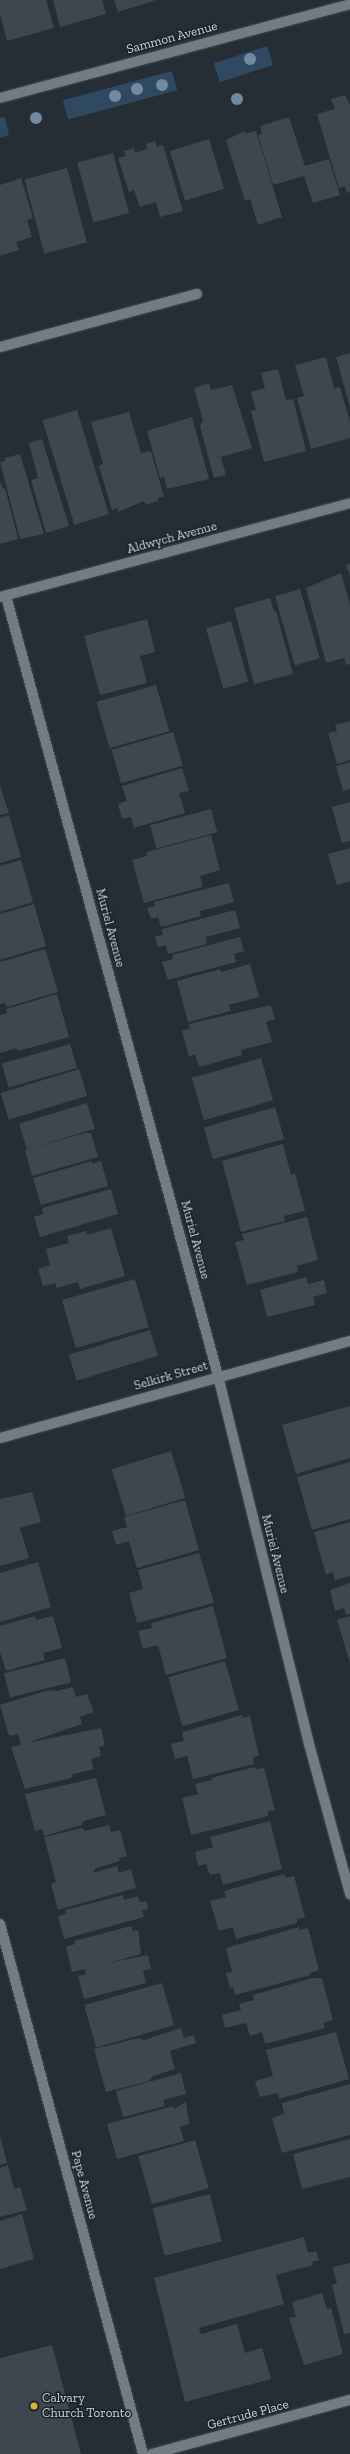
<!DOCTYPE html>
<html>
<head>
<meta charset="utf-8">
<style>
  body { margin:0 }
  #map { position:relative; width:350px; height:2454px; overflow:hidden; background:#252d35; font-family:"Zilla Slab",serif }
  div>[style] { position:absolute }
  .green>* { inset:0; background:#2f4960; transform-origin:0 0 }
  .building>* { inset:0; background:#3e474f; transform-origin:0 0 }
  .roads { filter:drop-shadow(0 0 1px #444a51) drop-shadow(0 0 1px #444a51) }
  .service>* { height:10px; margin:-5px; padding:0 5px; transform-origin:5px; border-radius:5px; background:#727c85 }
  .minor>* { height:10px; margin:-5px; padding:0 5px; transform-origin:5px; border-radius:5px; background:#727c85 }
  .secondary>* { height:10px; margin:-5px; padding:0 5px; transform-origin:5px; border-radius:5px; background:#727c85 }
  .trees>* { width:12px; height:12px; margin:-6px; border-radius:50%; background:#728aa1 }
  .dots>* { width:11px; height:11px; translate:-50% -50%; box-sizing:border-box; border:2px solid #1b232b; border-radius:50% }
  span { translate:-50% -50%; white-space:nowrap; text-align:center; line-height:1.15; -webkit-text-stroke:3px #1b232b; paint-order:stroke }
  .street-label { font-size:13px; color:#cfd4d9 }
  .poi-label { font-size:13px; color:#cfd4d9 }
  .left { translate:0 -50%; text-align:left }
</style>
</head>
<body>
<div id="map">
  <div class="green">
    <div style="left:267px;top:46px;width:20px;height:56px;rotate:72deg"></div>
    <div style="left:172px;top:71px;width:20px;height:113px;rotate:75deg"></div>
    <div style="clip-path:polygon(5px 117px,9px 135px,0 138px,0 118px)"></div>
  </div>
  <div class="building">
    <div style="clip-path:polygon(0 0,46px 0,54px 28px,7px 41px,0 14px)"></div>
    <div style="clip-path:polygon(53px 0,102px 0,106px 14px,60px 27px)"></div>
    <div style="clip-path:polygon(114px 0,156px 0,118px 12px)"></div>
    <div style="clip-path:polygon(345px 95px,350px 105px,350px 192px,347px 193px,345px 186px,339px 188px,317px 114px,335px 109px,331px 99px)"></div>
    <div style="clip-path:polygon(289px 117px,305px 166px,329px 159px,340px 195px,313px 203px,304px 176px,273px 185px,258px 135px,262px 134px,260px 126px)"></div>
    <div style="clip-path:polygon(245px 131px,246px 134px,256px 131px,282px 217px,258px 225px,250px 199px,245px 201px,226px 140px)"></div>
    <div style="left:209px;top:139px;width:52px;height:41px;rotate:73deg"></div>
    <div style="clip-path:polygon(155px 141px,157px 147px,163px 145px,183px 211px,160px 217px,156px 202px,140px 207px,134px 190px,129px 192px,118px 158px,126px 156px,124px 151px,134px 148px,135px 153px,147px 149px,146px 144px)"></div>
    <div style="left:113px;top:153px;width:62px;height:37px;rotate:75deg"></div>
    <div style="left:67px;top:168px;width:77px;height:44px;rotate:75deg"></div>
    <div style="clip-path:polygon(21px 178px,33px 218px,27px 220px,32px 237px,16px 242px,19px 250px,0 256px,0 185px)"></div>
    <div style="clip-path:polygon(350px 353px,350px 407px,336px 357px)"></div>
    <div style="clip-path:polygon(326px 357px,334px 388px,340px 387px,350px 422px,350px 438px,311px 449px,297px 398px,304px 396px,295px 365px)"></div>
    <div style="clip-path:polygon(278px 369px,286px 400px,293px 399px,306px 451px,264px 462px,251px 411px,256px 410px,251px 392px,265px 388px,261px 373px)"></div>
    <div style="clip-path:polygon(209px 383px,211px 390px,232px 385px,252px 448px,221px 457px,226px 475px,214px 478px,200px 426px,203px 421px,194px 388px)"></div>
    <div style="left:77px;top:410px;width:109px;height:36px;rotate:73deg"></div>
    <div style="clip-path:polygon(129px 412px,141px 453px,151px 451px,164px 497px,158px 498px,158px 501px,146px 505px,144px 501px,118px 512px,117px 508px,112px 510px,99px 466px,103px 464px,91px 422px)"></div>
    <div style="clip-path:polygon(192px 417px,209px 479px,167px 489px,164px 476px,160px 478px,147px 431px)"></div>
    <div style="clip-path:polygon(42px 439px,69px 526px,46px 533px,31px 480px,38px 478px,29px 443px)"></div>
    <div style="clip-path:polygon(20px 454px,44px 534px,20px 539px,0 462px,5px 461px,5px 458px)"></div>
    <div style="clip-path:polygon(0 481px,3px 489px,5px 488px,18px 539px,0 544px)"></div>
    <div style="clip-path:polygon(350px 564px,350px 576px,346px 565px)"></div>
    <div style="clip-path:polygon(341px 573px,350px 605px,350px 664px,346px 665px,344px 658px,326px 663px,306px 588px)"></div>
    <div style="left:300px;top:589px;width:72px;height:26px;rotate:74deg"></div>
    <div style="clip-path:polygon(270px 598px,274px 611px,276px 611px,293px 674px,254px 684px,234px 608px)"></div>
    <div style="clip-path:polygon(147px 619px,155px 652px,140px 656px,147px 683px,100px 695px,84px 636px)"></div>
    <div style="left:231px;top:621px;width:63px;height:26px;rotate:74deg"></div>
    <div style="left:156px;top:685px;width:48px;height:62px;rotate:74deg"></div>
    <div style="clip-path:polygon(350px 721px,350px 760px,337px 764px,328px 733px,337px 731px,335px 725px)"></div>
    <div style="left:173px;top:732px;width:35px;height:64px;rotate:74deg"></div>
    <div style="clip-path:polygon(350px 762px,350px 789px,343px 791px,336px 766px)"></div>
    <div style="clip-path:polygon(182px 768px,189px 791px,179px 793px,185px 813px,134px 828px,131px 817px,122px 819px,118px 804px,127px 801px,122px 786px)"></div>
    <div style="clip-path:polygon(0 786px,9px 813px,0 815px)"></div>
    <div style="clip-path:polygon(350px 802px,350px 841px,342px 843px,332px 807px)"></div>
    <div style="left:211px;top:809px;width:24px;height:63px;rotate:75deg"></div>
    <div style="clip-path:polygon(9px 815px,21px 857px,0 863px,0 818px)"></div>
    <div style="clip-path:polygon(211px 835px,220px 870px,200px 876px,203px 887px,144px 903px,132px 860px,147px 856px,147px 852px)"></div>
    <div style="clip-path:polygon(350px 848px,350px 881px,337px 885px,328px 854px)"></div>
    <div style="clip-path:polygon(21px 860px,33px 902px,0 912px,0 866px)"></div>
    <div style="clip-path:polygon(229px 883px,234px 902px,200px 911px,201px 916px,161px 927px,158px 917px,151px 919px,147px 908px,155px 906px,154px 902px)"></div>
    <div style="clip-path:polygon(34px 904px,46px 946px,0 960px,0 914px)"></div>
    <div style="clip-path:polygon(235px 910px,240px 928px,206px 937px,207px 944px,168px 954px,166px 945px,158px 947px,155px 936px,163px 935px,162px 929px)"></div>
    <div style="clip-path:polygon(240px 937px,244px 951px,234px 954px,236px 962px,168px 980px,162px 962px,173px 959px,172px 955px)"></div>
    <div style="clip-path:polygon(45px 949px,58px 992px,7px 1007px,5px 1003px,0 1004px,0 962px)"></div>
    <div style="clip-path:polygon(250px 964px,259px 997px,229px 1005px,231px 1011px,188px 1022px,177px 981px,220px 969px,221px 972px)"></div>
    <div style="clip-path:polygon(57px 994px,69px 1037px,18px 1051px,16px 1048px,0 1053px,0 1015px,7px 1013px,6px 1009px)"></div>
    <div style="clip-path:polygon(271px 1005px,275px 1019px,266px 1022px,272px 1042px,241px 1050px,242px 1055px,199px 1067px,195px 1054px,189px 1057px,182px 1031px,190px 1028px,189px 1024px)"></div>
    <div style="left:70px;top:1044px;width:25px;height:71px;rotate:74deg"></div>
    <div style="left:261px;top:1058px;width:44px;height:72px;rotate:74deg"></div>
    <div style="left:79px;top:1069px;width:28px;height:82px;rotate:73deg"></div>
    <div style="left:87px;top:1103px;width:27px;height:71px;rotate:73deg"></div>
    <div style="left:275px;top:1107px;width:33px;height:74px;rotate:74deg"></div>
    <div style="clip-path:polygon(85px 1133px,91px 1133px,98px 1157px,32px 1176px,25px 1150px)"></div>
    <div style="clip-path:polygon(283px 1144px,291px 1175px,295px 1173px,305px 1211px,284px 1216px,285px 1221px,241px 1232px,222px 1161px)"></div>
    <div style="clip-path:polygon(92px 1161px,92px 1164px,101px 1161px,108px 1186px,41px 1205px,33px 1178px)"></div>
    <div style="clip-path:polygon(111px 1189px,118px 1214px,40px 1237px,34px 1217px,43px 1214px,42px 1208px)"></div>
    <div style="clip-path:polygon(307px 1217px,318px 1260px,297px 1266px,298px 1272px,247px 1285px,235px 1242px,244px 1240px,242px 1234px)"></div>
    <div style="clip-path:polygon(111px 1228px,125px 1276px,80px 1289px,78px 1282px,57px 1288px,55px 1283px,43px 1286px,38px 1269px,50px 1265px,46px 1249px,69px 1243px,67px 1236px,86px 1231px,87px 1235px)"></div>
    <div style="clip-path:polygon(306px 1277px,308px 1284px,324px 1280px,327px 1293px,313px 1297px,315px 1305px,267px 1317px,260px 1290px)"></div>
    <div style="left:135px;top:1279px;width:50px;height:76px;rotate:74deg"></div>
    <div style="left:150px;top:1330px;width:27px;height:85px;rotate:73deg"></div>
    <div style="clip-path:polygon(350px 1406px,350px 1458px,296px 1474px,282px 1425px)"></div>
    <div style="left:171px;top:1451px;width:49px;height:62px;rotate:73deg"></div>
    <div style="clip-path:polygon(350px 1462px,350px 1519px,312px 1530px,297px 1477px)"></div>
    <div style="clip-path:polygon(32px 1492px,41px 1522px,20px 1528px,29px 1558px,0 1566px,0 1499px)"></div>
    <div style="clip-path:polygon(185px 1500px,199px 1550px,137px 1568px,129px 1541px,116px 1545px,112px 1531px,127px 1527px,124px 1517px)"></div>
    <div style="clip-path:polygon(350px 1522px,350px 1576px,335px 1580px,333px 1572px,326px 1575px,314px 1532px)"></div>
    <div style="clip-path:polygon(199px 1553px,214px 1603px,137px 1623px,129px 1593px,143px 1589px,138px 1570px)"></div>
    <div style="clip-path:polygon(38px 1562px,51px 1607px,0 1622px,0 1573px)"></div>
    <div style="clip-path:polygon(350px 1583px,350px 1614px,346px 1615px,344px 1608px,335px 1611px,330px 1590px)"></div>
    <div style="clip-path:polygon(213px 1606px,227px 1658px,166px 1675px,158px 1645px,143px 1649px,138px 1631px,152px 1628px,151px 1623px)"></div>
    <div style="clip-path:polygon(35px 1616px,36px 1620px,53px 1616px,62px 1648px,43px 1653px,45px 1660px,6px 1671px,0 1652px,0 1626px)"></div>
    <div style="clip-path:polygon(350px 1616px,350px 1663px,337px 1620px)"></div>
    <div style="left:65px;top:1658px;width:25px;height:63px;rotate:76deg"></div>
    <div style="left:225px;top:1661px;width:51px;height:59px;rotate:74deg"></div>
    <div style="clip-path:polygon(73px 1687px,76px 1697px,87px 1694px,94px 1712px,80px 1717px,82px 1724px,27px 1743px,101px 1728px,105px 1745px,99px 1747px,101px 1756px,91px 1759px,94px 1769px,73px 1774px,71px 1778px,25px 1789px,11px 1747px,21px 1745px,18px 1734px,9px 1736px,0 1705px,49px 1690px,57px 1691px)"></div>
    <div style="clip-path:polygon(242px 1715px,243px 1718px,250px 1716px,259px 1756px,253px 1757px,254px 1764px,193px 1779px,187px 1756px,175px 1759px,171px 1744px,184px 1741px,182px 1732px)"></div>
    <div style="clip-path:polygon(255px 1767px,256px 1769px,264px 1768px,275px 1810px,268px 1811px,268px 1816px,191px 1835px,182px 1798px,198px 1794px,195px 1784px,212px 1780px,211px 1778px)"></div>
    <div style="clip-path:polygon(96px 1778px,106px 1815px,84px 1821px,82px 1825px,44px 1836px,42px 1829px,35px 1831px,25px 1794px)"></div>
    <div style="clip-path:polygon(270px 1821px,282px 1869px,223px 1885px,220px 1873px,210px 1875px,206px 1864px,198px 1866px,195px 1852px,213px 1847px,210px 1837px)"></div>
    <div style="clip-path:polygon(109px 1825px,111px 1832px,120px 1830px,127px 1856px,119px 1858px,120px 1861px,96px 1868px,93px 1873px,117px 1866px,119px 1873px,131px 1869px,136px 1888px,58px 1910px,51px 1884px,56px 1882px,44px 1837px,82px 1828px,85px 1831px)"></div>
    <div style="clip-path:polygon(284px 1874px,286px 1878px,294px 1876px,305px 1917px,297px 1919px,297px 1923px,236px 1939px,233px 1927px,219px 1931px,210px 1901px,226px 1897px,224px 1891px)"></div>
    <div style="clip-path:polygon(123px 1895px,124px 1900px,138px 1896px,140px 1902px,147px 1901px,148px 1909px,142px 1910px,144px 1917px,64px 1939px,58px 1916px,66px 1914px,65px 1910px)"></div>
    <div style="clip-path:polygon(131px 1926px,133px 1931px,138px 1930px,141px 1954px,108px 1963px,148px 1955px,151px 1969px,143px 1971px,146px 1983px,84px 1999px,78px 1976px,86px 1974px,84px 1969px,72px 1972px,66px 1947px,75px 1944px,74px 1941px)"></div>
    <div style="clip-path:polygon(299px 1927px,299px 1930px,308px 1928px,319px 1970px,310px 1973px,311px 1975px,235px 1995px,233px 1987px,230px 1988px,226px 1973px,232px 1972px,226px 1948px)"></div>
    <div style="clip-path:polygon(313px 1978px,322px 1978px,333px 2020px,323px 2023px,325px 2028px,265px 2044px,262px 2032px,250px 2036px,246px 2023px,225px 2028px,222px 2015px,241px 2010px,239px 2004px,254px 2000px,253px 1995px)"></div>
    <div style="left:162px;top:1983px;width:44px;height:81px;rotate:74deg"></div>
    <div style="clip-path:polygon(181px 2028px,184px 2038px,194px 2035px,196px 2043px,170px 2051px,175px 2069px,153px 2076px,149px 2081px,106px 2092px,94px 2049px,139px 2038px,144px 2040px)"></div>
    <div style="clip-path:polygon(336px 2032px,349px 2079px,279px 2099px,278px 2093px,260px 2097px,255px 2081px,273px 2076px,266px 2050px)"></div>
    <div style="clip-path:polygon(181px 2073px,186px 2094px,163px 2100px,165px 2106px,123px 2117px,116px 2091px)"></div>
    <div style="clip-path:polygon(350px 2084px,350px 2135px,282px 2153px,272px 2118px,284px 2114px,282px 2103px)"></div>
    <div style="clip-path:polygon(186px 2102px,189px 2124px,180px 2127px,184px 2141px,117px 2159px,107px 2124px,173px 2106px,174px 2109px)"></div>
    <div style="clip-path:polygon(0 2136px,7px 2163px,0 2165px)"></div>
    <div style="clip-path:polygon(350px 2139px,350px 2177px,302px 2189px,293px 2154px)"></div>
    <div style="left:195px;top:2140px;width:50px;height:59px;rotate:74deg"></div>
    <div style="clip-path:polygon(8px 2165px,14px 2189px,20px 2187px,27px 2210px,0 2217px,0 2168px)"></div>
    <div style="left:210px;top:2194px;width:49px;height:59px;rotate:76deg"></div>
    <div style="clip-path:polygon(22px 2214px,34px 2259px,0 2269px,0 2221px)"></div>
    <div style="clip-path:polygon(304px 2237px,308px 2253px,316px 2251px,319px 2260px,312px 2262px,313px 2265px,276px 2275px,284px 2304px,199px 2328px,201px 2334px,237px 2324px,245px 2353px,262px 2348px,271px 2379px,185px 2402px,154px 2278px)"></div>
    <div style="clip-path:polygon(350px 2263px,350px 2333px,344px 2334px,332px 2285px,337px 2283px,332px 2267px)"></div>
    <div style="clip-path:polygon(322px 2293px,327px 2309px,331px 2308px,343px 2354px,304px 2365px,289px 2318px,296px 2317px,292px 2302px)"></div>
    <div style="clip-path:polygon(52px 2345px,81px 2454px,0 2454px,0 2358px)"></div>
  </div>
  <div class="roads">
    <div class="service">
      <div style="left:0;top:347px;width:204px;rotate:-15.1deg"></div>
    </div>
    <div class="minor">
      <div style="left:0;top:98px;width:362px;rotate:-15deg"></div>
      <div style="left:6px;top:596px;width:808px;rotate:74.79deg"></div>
      <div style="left:218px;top:1376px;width:379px;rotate:76.1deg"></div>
      <div style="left:309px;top:1744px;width:156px;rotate:74.7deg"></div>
      <div style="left:0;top:597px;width:362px;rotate:-15deg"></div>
      <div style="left:0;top:1438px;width:363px;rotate:-15.5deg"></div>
      <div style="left:152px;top:2454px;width:205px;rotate:-15.3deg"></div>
    </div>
    <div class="secondary">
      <div style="left:0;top:1924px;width:549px;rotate:74.9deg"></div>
    </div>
  </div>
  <div class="trees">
    <div style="left:250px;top:59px"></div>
    <div style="left:162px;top:85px"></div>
    <div style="left:137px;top:89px"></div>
    <div style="left:115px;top:96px"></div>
    <div style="left:237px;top:99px"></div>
    <div style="left:36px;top:118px"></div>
  </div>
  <div class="dots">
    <div style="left:34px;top:2406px;background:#d3b635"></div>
  </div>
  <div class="street-label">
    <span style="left:172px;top:38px;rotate:-15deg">Sammon Avenue</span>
    <span style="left:172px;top:538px;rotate:-15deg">Aldwych Avenue</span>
    <span style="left:110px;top:928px;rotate:75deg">Muriel Avenue</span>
    <span style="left:195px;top:1240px;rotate:75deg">Muriel Avenue</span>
    <span style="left:171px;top:1376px;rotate:-16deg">Selkirk Street</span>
    <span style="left:275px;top:1554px;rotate:76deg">Muriel Avenue</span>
    <span style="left:84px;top:2185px;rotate:75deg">Pape Avenue</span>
    <span style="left:248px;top:2415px;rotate:-15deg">Gertrude Place</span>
  </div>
  <div class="poi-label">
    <span class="left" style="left:42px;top:2406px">Calvary<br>Church Toronto</span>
  </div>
</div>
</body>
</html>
